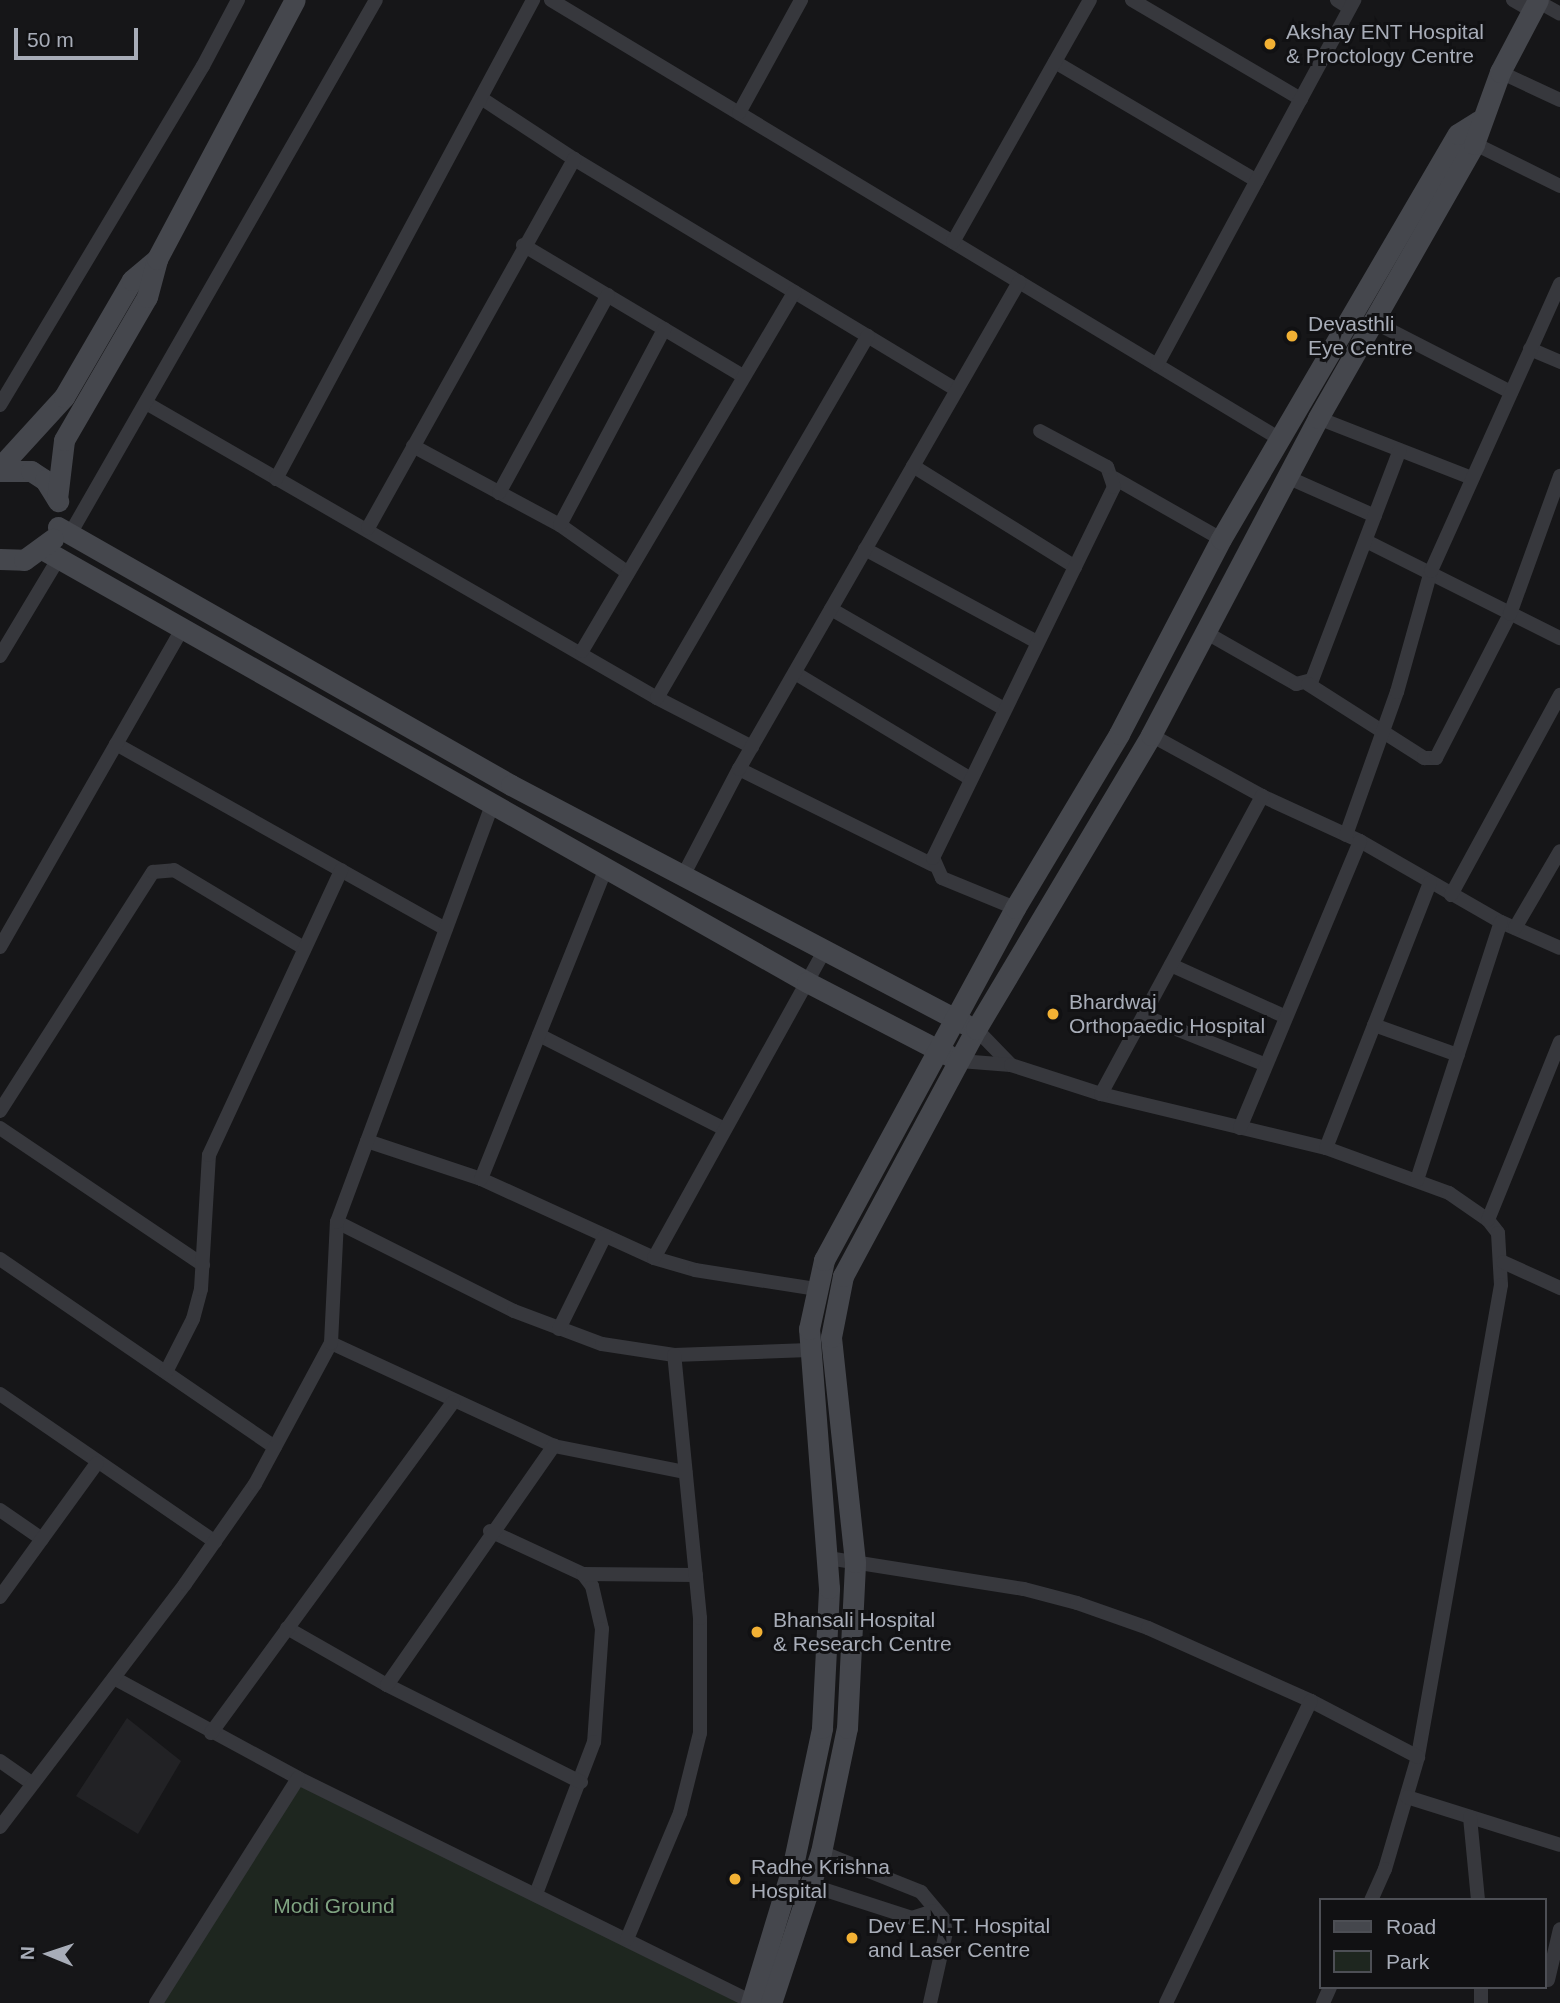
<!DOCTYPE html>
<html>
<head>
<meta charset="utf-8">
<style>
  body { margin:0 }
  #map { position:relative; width:1560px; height:2003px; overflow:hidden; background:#161618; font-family:Arial,sans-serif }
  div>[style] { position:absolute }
  .built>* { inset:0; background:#222225 }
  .green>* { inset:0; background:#1e261f }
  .street>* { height:14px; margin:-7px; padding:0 7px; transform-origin:7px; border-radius:7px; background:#37383d }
  .secondary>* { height:21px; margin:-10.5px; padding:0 10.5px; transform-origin:10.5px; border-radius:10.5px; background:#45474d }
  .dots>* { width:19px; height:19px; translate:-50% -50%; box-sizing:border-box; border:4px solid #111113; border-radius:50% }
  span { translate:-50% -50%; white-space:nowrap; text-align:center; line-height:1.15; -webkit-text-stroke:6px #111113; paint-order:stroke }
  .poi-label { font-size:21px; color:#a8adb8 }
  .left { translate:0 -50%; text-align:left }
  .park-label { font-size:21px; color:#7fa381 }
  .legend { position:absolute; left:1319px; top:1898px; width:228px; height:91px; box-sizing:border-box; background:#111113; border:2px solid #4d4f55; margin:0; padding:9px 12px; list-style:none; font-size:21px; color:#a8adb8 }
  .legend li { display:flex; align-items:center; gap:14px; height:35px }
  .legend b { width:35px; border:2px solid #4d4f55 }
  .north { position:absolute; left:14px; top:1919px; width:70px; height:70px; -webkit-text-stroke:5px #111113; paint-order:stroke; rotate:272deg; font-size:19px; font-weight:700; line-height:28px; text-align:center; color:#a8adb8 }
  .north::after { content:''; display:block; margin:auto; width:24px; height:32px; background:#a8adb8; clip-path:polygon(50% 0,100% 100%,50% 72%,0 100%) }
  .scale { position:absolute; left:14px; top:28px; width:124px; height:32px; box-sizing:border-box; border:4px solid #a8adb8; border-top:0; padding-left:9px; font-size:21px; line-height:24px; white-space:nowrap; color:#a8adb8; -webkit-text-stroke:5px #111113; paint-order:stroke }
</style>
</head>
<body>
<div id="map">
  <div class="built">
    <div style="clip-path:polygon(127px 1718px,181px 1761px,138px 1834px,76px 1796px)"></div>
  </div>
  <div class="green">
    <div style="clip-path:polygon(298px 1778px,742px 2003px,156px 2003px)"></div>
  </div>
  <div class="street">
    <div style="left:551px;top:0;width:851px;rotate:31.06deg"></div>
    <div style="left:1132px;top:0;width:196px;rotate:30.4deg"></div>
    <div style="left:1337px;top:0;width:15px;rotate:32deg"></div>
    <div style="left:1513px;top:0;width:22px;rotate:30deg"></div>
    <div style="left:1537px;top:1px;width:26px;rotate:29deg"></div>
    <div style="left:1055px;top:62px;width:234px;rotate:30.5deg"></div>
    <div style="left:1500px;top:72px;width:66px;rotate:25deg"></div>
    <div style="left:481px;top:98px;width:111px;rotate:33.3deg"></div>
    <div style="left:574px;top:159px;width:447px;rotate:31.1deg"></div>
    <div style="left:739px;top:113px;width:129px;rotate:-61.2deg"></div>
    <div style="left:1467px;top:140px;width:104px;rotate:26.3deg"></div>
    <div style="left:953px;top:242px;width:278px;rotate:-60.5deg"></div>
    <div style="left:523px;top:245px;width:257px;rotate:30.8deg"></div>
    <div style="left:1374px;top:322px;width:154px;rotate:27.1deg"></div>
    <div style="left:1530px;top:349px;width:33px;rotate:23deg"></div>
    <div style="left:1157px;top:365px;width:415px;rotate:-61.6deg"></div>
    <div style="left:146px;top:403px;width:590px;rotate:30deg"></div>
    <div style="left:657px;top:698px;width:107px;rotate:27.3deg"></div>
    <div style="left:0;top:405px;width:395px;rotate:-59.1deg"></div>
    <div style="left:203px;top:66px;width:75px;rotate:-62.1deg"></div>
    <div style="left:1318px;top:418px;width:165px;rotate:21.3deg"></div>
    <div style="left:413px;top:446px;width:167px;rotate:28.3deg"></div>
    <div style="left:560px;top:525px;width:83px;rotate:35.2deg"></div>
    <div style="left:913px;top:466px;width:191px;rotate:31.9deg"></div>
    <div style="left:1287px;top:477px;width:96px;rotate:23.9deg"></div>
    <div style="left:1114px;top:478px;width:123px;rotate:29.7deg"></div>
    <div style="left:276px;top:479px;width:544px;rotate:-61.78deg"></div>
    <div style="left:499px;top:493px;width:226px;rotate:-61.2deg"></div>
    <div style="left:560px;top:525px;width:222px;rotate:-62deg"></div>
    <div style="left:368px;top:528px;width:423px;rotate:-60.8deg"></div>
    <div style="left:70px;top:534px;width:615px;rotate:-60.19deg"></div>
    <div style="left:1366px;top:541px;width:217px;rotate:26.6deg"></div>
    <div style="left:865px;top:549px;width:196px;rotate:28.4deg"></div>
    <div style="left:831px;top:609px;width:200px;rotate:30deg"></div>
    <div style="left:1205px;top:632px;width:105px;rotate:29.7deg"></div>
    <div style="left:1296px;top:684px;width:16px;rotate:-14deg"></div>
    <div style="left:1312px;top:680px;width:246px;rotate:-69.1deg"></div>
    <div style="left:582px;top:651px;width:417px;rotate:-59.4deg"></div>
    <div style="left:0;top:656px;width:117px;rotate:-59deg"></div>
    <div style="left:795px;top:673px;width:203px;rotate:31.1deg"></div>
    <div style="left:1308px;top:684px;width:138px;rotate:32.5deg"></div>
    <div style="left:1424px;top:758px;width:12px"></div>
    <div style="left:1436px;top:758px;width:162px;rotate:-62.8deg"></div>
    <div style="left:1510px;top:614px;width:147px;rotate:-70.1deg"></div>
    <div style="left:657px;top:698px;width:419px;rotate:-59.8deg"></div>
    <div style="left:1151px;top:735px;width:127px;rotate:28.8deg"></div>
    <div style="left:1262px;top:796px;width:108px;rotate:24.7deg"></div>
    <div style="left:1360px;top:841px;width:163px;rotate:29.9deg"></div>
    <div style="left:1501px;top:922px;width:64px;rotate:23.8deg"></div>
    <div style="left:116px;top:744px;width:378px;rotate:29.3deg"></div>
    <div style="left:739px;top:769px;width:216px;rotate:26.3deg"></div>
    <div style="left:1346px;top:835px;width:152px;rotate:-70.4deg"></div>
    <div style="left:1397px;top:692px;width:126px;rotate:-74.3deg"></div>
    <div style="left:1431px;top:571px;width:315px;rotate:-65.8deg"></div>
    <div style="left:684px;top:874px;width:119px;rotate:-62.4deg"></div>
    <div style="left:739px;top:769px;width:562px;rotate:-60.1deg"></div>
    <div style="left:1451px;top:895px;width:228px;rotate:-61.4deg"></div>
    <div style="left:1015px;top:908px;width:79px;rotate:-157.7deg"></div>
    <div style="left:942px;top:878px;width:22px;rotate:-114deg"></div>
    <div style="left:933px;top:858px;width:413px;rotate:-64deg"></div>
    <div style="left:1114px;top:487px;width:21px;rotate:-109deg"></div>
    <div style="left:1107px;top:467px;width:76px;rotate:-151.8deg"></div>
    <div style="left:1515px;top:928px;width:89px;rotate:-59.7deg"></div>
    <div style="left:0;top:947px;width:369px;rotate:-60.2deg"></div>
    <div style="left:1171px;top:965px;width:126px;rotate:24.3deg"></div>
    <div style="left:1144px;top:1016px;width:131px;rotate:21.9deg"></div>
    <div style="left:1374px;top:1025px;width:89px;rotate:19.7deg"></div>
    <div style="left:976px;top:1029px;width:50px;rotate:45.8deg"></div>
    <div style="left:539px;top:1035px;width:208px;rotate:26.9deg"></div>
    <div style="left:960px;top:1061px;width:51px;rotate:4.5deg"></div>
    <div style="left:1011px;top:1065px;width:95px;rotate:17.9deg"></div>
    <div style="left:1101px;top:1094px;width:231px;rotate:13.5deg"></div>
    <div style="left:1326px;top:1148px;width:131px;rotate:20.1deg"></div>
    <div style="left:1449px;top:1193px;width:47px;rotate:34.7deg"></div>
    <div style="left:1488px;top:1220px;width:16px;rotate:52deg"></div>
    <div style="left:1498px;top:1233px;width:52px;rotate:86.7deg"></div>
    <div style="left:1501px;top:1285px;width:479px;rotate:100deg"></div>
    <div style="left:1418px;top:1757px;width:117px;rotate:106.4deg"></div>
    <div style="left:1385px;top:1869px;width:34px;rotate:114deg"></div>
    <div style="left:1101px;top:1094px;width:339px;rotate:-61.6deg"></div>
    <div style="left:0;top:1111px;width:284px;rotate:-57.4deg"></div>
    <div style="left:153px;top:872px;width:21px;rotate:-5deg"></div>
    <div style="left:174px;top:870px;width:152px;rotate:31deg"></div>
    <div style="left:0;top:1128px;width:245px;rotate:34deg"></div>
    <div style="left:1240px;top:1128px;width:311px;rotate:-67.3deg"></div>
    <div style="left:367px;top:1141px;width:120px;rotate:18.4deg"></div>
    <div style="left:481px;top:1179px;width:190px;rotate:24.5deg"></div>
    <div style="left:654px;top:1258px;width:43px;rotate:16.3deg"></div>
    <div style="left:695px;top:1270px;width:122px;rotate:8.9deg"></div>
    <div style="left:1326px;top:1148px;width:285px;rotate:-68.6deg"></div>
    <div style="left:481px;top:1179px;width:335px;rotate:-68.1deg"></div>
    <div style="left:1417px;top:1180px;width:271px;rotate:-72deg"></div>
    <div style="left:1488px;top:1220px;width:192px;rotate:-68deg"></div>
    <div style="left:337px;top:1222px;width:198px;rotate:26.7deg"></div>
    <div style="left:514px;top:1311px;width:94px;rotate:20.6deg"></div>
    <div style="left:602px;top:1344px;width:73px;rotate:8.7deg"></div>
    <div style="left:674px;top:1355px;width:135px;rotate:-2.1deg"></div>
    <div style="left:654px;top:1258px;width:352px;rotate:-61deg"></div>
    <div style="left:0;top:1259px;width:333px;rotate:34.4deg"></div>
    <div style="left:1503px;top:1262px;width:63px;rotate:24.5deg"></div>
    <div style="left:559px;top:1329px;width:104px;rotate:-63.7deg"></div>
    <div style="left:331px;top:1343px;width:246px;rotate:24.8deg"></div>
    <div style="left:554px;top:1446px;width:134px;rotate:11.2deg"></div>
    <div style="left:166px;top:1372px;width:59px;rotate:-63deg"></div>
    <div style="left:193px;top:1319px;width:31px;rotate:-75deg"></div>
    <div style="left:201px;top:1289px;width:134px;rotate:-86.6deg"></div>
    <div style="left:209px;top:1155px;width:314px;rotate:-65.1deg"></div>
    <div style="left:0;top:1394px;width:261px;rotate:34.5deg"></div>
    <div style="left:0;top:1510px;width:51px;rotate:34.6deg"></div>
    <div style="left:490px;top:1531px;width:102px;rotate:24.8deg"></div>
    <div style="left:583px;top:1574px;width:15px;rotate:53deg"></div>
    <div style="left:592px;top:1586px;width:44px;rotate:76.9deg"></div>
    <div style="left:602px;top:1629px;width:113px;rotate:94deg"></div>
    <div style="left:594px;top:1742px;width:163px;rotate:110.9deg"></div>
    <div style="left:828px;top:1558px;width:198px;rotate:9deg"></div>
    <div style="left:1024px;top:1589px;width:55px;rotate:14.8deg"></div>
    <div style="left:1077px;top:1603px;width:75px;rotate:19.4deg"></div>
    <div style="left:1148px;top:1628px;width:179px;rotate:24.1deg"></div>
    <div style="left:1311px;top:1701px;width:121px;rotate:27.6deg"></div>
    <div style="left:583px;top:1574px;width:113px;rotate:0.5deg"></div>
    <div style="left:0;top:1597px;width:165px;rotate:-54.1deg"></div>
    <div style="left:287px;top:1628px;width:115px;rotate:29.7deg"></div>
    <div style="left:387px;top:1685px;width:217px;rotate:26.6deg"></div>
    <div style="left:114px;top:1678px;width:209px;rotate:28.5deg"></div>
    <div style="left:298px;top:1778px;width:508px;rotate:26.26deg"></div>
    <div style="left:387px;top:1685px;width:292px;rotate:-55.1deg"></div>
    <div style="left:211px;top:1733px;width:410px;rotate:-53.8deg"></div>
    <div style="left:0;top:1761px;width:38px;rotate:35deg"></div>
    <div style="left:1407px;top:1797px;width:160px;rotate:17.4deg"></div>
    <div style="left:1470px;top:1817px;width:83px;rotate:84.5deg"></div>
    <div style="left:0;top:1827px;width:305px;rotate:-52.7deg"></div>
    <div style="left:185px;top:1584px;width:122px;rotate:-55deg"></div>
    <div style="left:255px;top:1484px;width:160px;rotate:-61.7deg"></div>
    <div style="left:331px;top:1343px;width:121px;rotate:-87.2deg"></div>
    <div style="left:337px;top:1222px;width:447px;rotate:-69.6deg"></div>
    <div style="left:821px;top:1852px;width:108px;rotate:21.8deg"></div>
    <div style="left:921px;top:1892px;width:34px;rotate:50deg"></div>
    <div style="left:943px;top:1918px;width:14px;rotate:78deg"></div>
    <div style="left:946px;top:1932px;width:73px;rotate:102.7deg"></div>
    <div style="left:810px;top:1885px;width:107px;rotate:17.9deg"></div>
    <div style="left:912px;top:1918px;width:22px;rotate:-18deg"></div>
    <div style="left:627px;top:1939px;width:137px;rotate:-67.2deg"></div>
    <div style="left:680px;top:1813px;width:82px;rotate:-76deg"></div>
    <div style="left:700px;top:1733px;width:115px;rotate:-90deg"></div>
    <div style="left:700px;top:1618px;width:264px;rotate:-95.6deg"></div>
    <div style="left:1548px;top:1980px;width:52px;rotate:-76.8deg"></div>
    <div style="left:156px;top:2003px;width:266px;rotate:-57.7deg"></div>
    <div style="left:1166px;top:2003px;width:335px;rotate:-64.4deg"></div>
    <div style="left:1323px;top:2003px;width:17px;rotate:-66deg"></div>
    <div style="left:1481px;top:2003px;width:16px;rotate:-90deg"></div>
  </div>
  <div class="secondary">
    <div style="left:0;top:467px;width:95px;rotate:-47.6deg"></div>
    <div style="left:64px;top:397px;width:135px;rotate:-59.8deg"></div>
    <div style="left:132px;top:280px;width:33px;rotate:-40deg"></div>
    <div style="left:0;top:471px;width:31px"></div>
    <div style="left:31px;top:471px;width:17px;rotate:33deg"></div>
    <div style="left:45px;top:480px;width:25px;rotate:58deg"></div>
    <div style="left:57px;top:499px;width:59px;rotate:-83.2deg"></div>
    <div style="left:64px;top:440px;width:165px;rotate:-59.9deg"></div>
    <div style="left:147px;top:297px;width:39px;rotate:-75deg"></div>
    <div style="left:157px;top:259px;width:293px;rotate:-62deg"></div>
    <div style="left:58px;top:527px;width:521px;rotate:29.66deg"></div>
    <div style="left:511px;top:785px;width:513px;rotate:27.76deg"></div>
    <div style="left:44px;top:550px;width:877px;rotate:29.52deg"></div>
    <div style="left:807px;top:982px;width:159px;rotate:27.4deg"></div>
    <div style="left:0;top:559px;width:24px;rotate:2deg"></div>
    <div style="left:24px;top:560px;width:36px;rotate:-36deg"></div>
    <div style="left:751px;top:2003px;width:144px;rotate:-73.1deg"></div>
    <div style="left:793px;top:1865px;width:140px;rotate:-78deg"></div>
    <div style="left:822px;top:1728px;width:140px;rotate:-87.1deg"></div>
    <div style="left:829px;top:1588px;width:260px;rotate:-94.4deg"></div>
    <div style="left:809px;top:1329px;width:71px;rotate:-77.7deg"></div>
    <div style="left:824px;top:1260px;width:400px;rotate:-61.5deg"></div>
    <div style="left:1015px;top:908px;width:203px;rotate:-59.1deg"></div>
    <div style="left:1119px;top:734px;width:220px;rotate:-62.4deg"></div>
    <div style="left:1221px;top:539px;width:469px;rotate:-59.7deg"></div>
    <div style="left:1458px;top:134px;width:25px;rotate:-32deg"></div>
    <div style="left:771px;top:2003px;width:159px;rotate:-71.7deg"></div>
    <div style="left:821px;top:1852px;width:127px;rotate:-78.2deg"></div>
    <div style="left:847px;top:1728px;width:166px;rotate:-87.2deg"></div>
    <div style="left:855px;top:1562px;width:226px;rotate:-96.1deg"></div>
    <div style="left:831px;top:1337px;width:62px;rotate:-78.9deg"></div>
    <div style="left:843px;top:1276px;width:281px;rotate:-61.7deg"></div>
    <div style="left:976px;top:1029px;width:342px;rotate:-59.2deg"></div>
    <div style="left:1151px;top:735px;width:358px;rotate:-62.2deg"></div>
    <div style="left:1318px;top:418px;width:315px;rotate:-60.3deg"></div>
    <div style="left:1474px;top:144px;width:77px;rotate:-70.1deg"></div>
    <div style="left:1500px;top:72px;width:81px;rotate:-62.2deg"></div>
  </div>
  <div class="dots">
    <div style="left:1270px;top:44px;background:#f2b134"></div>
    <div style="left:1292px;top:336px;background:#f2b134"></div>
    <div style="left:1053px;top:1014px;background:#f2b134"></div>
    <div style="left:757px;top:1632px;background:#f2b134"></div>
    <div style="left:735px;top:1879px;background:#f2b134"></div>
    <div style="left:852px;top:1938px;background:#f2b134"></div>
  </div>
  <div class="poi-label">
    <span class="left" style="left:1286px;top:44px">Akshay ENT Hospital<br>&amp; Proctology Centre</span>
    <span class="left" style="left:1308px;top:336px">Devasthli<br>Eye Centre</span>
    <span class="left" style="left:1069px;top:1014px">Bhardwaj<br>Orthopaedic Hospital</span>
    <span class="left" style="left:773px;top:1632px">Bhansali Hospital<br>&amp; Research Centre</span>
    <span class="left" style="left:751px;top:1879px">Radhe Krishna<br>Hospital</span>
    <span class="left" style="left:868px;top:1938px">Dev E.N.T. Hospital<br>and Laser Centre</span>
  </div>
  <div class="park-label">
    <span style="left:334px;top:1906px">Modi Ground</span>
  </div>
  <ul class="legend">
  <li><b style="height:9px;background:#45474d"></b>Road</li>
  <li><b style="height:19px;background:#1e261f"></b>Park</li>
  </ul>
  <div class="north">N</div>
  <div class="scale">50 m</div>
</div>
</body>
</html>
